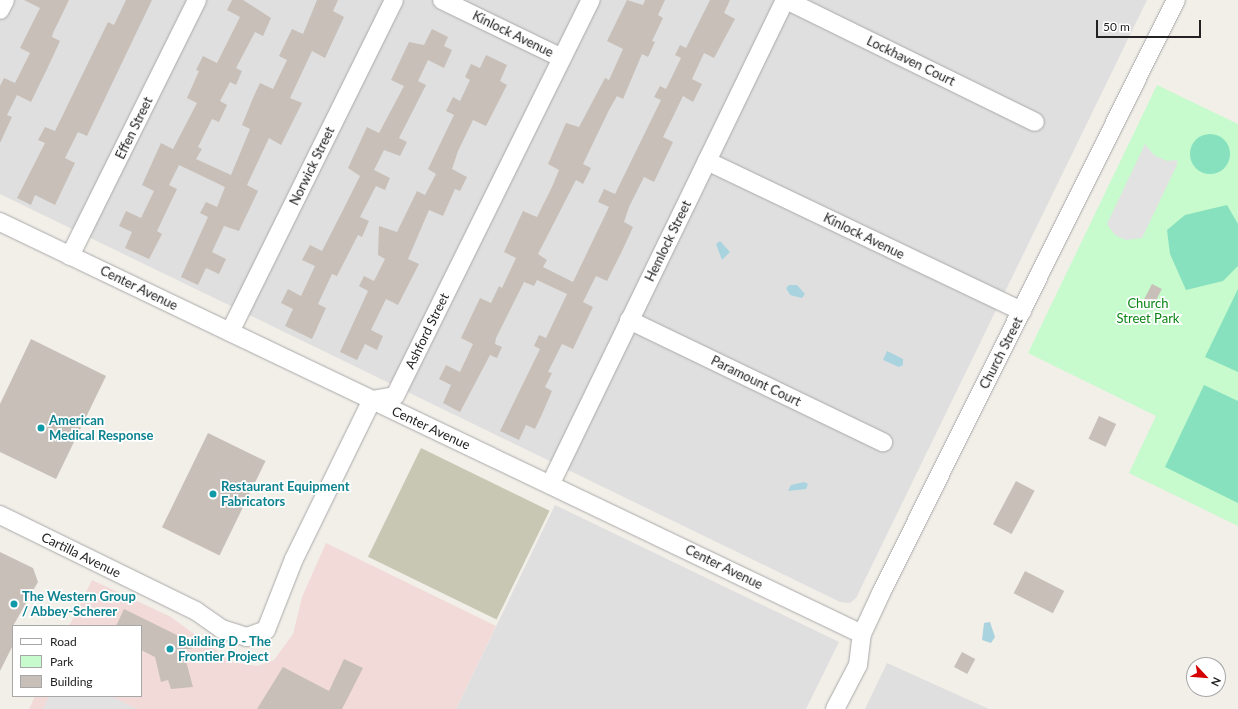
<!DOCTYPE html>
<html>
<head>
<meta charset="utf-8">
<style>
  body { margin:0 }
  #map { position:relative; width:1238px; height:709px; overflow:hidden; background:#f2efe9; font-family:Lato,sans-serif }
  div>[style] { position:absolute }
  .residential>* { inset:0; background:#e0dfdf }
  .commercial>* { inset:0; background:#f2dad8 }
  .construction>* { inset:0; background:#c7c7b4; transform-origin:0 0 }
  .park>* { inset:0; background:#c7facc }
  .pitch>* { inset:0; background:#87e1bf }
  .round { border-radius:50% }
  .parking>* { inset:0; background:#e2e2e2 }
  .water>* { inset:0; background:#a9d3df }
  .building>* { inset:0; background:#c7bfb8; transform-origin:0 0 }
  .roads { filter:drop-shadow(0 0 1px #a9a9a9) drop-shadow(0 0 1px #a9a9a9) }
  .minor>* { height:18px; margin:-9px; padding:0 9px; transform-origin:9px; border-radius:9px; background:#fff }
  .dots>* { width:11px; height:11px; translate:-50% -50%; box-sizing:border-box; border:2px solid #fff; border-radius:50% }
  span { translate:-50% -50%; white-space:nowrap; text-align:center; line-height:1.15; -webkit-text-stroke:3.5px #fff; paint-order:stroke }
  .street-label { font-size:13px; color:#222 }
  .park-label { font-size:13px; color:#0b8516 }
  .culture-label { font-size:13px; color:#0d838f; font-weight:700 }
  .left { translate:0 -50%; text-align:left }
  .legend { position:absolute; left:12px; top:625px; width:130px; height:72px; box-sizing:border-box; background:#fff; border:1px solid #a7a7a7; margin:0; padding:5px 7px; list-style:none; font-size:12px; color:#222 }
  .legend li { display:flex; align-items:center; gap:8px; height:20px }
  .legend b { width:20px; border:1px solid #a7a7a7 }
  .north { position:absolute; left:1186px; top:657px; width:40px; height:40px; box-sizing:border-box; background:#fff; border:1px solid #a7a7a7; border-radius:50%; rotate:116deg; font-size:11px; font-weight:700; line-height:16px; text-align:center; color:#222 }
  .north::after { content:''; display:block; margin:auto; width:14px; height:18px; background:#d40100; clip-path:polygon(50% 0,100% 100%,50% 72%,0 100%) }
  .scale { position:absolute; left:1096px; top:20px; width:105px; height:18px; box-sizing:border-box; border:2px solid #222; border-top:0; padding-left:5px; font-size:12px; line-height:14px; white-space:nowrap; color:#222; -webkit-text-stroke:3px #fff; paint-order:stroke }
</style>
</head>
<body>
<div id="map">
  <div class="residential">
    <div style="clip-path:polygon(0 0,1147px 0,856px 598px,850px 603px,840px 602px,0 194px)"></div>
    <div style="clip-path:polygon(555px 505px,839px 642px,806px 709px,456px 709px)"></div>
    <div style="clip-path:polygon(887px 663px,989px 709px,865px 709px)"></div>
  </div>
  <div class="commercial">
    <div style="clip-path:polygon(326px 543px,496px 626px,456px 709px,29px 709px,35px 696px,141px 696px,141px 626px,69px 626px,92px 580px,171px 617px,232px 662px,257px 666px,274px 660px,293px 634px,302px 597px)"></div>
  </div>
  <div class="construction">
    <div style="left:421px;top:448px;width:143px;height:121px;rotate:26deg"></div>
  </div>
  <div class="park">
    <div style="clip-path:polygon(1157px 85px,1238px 124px,1238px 526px,1129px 473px,1156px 416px,1028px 353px)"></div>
  </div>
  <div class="pitch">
    <div class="round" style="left:1190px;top:134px;width:40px;height:40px"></div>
    <div style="clip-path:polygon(1227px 205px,1238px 224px,1238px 266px,1223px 281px,1186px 290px,1170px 254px,1167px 230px,1185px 215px)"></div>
    <div style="clip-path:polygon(1238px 289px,1238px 372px,1205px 357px)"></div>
    <div style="clip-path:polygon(1204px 385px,1238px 401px,1238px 503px,1165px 467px)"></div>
  </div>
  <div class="parking">
    <div style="clip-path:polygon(1145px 144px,1154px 155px,1167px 161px,1177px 160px,1177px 165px,1142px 238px,1126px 240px,1115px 235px,1107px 224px)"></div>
    <div style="clip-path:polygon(49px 696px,111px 696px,137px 709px,43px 709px)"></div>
  </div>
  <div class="water">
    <div style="clip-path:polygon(720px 241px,730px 252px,722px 260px,716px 244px)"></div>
    <div style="clip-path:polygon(789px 285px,797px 285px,805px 294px,802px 298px,790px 295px,786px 288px)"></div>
    <div style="clip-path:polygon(887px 351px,903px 359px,903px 365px,899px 367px,883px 360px)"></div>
    <div style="clip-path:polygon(804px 482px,808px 484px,806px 489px,788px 491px,791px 485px)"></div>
    <div style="clip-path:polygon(990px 622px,995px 637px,991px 643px,982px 640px,984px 623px)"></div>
  </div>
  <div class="building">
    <div style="clip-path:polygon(24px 0,69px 0,53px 33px,52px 37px,60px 41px,48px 67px,31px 102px,17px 95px,7px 115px,12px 117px,0 143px,0 86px,4px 78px,15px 83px,30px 53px,20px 48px,40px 8px)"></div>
    <div style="clip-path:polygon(126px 0,152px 0,87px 136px,78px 132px,65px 158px,75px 163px,55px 205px,35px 195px,31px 205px,17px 198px,45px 143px,38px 140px,45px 127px,55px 131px,108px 22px,114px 25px)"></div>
    <div style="clip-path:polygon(232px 0,243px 0,271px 18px,263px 36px,255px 32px,236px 68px,242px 71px,236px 85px,230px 82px,220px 101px,227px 105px,219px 122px,212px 119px,198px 147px,202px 149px,196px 159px,231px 175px,250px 129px,242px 125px,253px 98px,260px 83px,273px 89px,287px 60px,279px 56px,292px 29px,303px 34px,317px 0,338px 0,333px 11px,344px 17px,325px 58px,312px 51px,290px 98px,302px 103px,281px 145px,269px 138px,247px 185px,258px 191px,239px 231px,224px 226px,212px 252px,226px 259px,219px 274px,206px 268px,198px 285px,181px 277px,208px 217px,200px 213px,206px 202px,217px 207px,225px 187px,179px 165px,169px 185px,177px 189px,157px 231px,162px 234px,149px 259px,125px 248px,132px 232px,119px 226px,126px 211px,141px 218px,154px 191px,142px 185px,161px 143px,173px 149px,197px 103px,187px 98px,199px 71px,196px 70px,203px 56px,217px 63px,240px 17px,227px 10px)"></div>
    <div style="clip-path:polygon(627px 0,643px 5px,645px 0,665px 0,658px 15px,663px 18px,652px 41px,655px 42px,648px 57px,642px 54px,623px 99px,617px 96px,609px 110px,583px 164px,591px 168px,583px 184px,576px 180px,538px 254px,547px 260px,543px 267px,573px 282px,609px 207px,598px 202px,604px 189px,615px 194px,661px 100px,654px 97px,660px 86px,666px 89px,681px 58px,675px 55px,680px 45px,686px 48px,710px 0,730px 0,724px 13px,735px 19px,714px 58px,704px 53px,692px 79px,702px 84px,693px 102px,683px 96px,670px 123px,663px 137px,673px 142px,654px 182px,644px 177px,629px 207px,624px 222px,633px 227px,622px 251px,607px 281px,596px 276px,583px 302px,593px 307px,573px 349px,562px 344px,548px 372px,552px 373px,545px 387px,552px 391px,542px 414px,535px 429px,526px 425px,519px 440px,500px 431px,540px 349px,534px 346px,539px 335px,546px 338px,567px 294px,537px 280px,534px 286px,524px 282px,496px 338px,495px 344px,502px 347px,497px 358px,490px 355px,460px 412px,443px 403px,451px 385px,439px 379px,446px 365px,460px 372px,473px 344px,461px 338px,480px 298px,491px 303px,499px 286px,502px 288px,516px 258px,504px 252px,523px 211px,537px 217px,552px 187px,559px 170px,548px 164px,566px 123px,579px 127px,605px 78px,609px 80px,623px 49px,607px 41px)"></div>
    <div style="clip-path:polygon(432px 29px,448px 37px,444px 46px,452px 50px,444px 68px,428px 60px,418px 81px,426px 85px,399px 138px,407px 142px,400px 156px,384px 150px,374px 170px,390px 178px,385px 190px,376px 186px,360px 217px,369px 221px,362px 237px,358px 235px,337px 276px,332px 274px,318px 304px,326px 308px,312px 339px,285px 326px,293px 309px,281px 303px,288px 289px,301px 296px,315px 266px,302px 260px,310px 245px,322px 251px,344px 208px,360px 176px,348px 168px,367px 127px,379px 133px,404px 86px,391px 80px,409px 42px,424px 45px)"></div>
    <div style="clip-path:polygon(486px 55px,507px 65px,500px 81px,507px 85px,486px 126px,473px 120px,458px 151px,452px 169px,467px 177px,460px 191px,455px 189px,443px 216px,429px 210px,408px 259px,419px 264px,398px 305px,386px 299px,371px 330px,383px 336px,377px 350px,365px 344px,357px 360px,340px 352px,368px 291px,359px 286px,364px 276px,374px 281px,385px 259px,378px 255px,379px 226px,397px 232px,417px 191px,425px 195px,436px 174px,428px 169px,454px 115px,446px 111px,453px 97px,460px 101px,470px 80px,465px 77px,471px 64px,480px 68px)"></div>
    <div style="left:1152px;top:284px;width:11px;height:18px;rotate:27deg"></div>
    <div style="clip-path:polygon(31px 339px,106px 376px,56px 479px,0 452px,0 404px)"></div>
    <div style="left:1099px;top:416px;width:19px;height:25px;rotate:25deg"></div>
    <div style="left:208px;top:433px;width:64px;height:105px;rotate:26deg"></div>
    <div style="left:1016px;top:481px;width:21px;height:49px;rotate:28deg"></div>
    <div style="clip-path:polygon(0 552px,33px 568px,38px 582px,13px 626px,13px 645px,0 671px)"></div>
    <div style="left:1025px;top:571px;width:44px;height:25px;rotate:27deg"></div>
    <div style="clip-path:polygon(124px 609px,189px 641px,194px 648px,183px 650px,193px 687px,171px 689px,168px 680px,161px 682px,155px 657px,141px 650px,141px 626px,116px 626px)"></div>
    <div style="left:962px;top:652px;width:15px;height:17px;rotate:28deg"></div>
    <div style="clip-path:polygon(344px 659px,363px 668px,342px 709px,257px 709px,283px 667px,329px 691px)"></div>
  </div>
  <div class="roads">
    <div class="minor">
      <div style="left:442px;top:0;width:133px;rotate:25.8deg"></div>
      <div style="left:786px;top:0;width:277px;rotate:26.1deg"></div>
      <div style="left:0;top:10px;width:11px;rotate:-63deg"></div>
      <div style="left:707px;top:161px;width:349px;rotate:25.5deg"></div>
      <div style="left:0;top:222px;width:955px;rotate:25.55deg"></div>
      <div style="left:70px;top:256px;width:286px;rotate:-63.6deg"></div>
      <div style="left:629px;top:320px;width:282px;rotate:25.7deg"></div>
      <div style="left:230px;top:332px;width:370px;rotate:-63.7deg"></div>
      <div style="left:551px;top:483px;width:537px;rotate:-64.15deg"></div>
      <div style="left:0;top:515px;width:218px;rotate:26.1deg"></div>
      <div style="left:196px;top:611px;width:32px;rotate:35deg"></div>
      <div style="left:222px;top:629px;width:26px;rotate:18deg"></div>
      <div style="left:247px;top:637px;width:20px;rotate:-20deg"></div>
      <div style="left:266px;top:630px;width:76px;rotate:-68.5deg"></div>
      <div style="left:294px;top:559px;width:177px;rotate:-63.9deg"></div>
      <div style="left:372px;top:400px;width:23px;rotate:-10deg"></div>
      <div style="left:395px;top:396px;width:442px;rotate:-63.7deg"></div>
      <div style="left:835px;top:709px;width:50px;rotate:-62.4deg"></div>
      <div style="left:858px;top:665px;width:31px;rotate:-83deg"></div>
      <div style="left:862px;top:634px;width:45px;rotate:-65.1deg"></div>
      <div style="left:881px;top:593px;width:662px;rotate:-63.55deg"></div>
    </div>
  </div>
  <div class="dots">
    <div style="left:41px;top:428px;background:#0f9aa8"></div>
    <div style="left:213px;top:494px;background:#0f9aa8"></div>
    <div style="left:14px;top:604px;background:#0f9aa8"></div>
    <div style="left:170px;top:649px;background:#0f9aa8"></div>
  </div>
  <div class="street-label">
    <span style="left:513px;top:34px;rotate:26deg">Kinlock Avenue</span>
    <span style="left:911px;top:61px;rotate:26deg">Lockhaven Court</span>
    <span style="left:134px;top:128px;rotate:-64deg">Effen Street</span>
    <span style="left:312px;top:166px;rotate:-64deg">Norwick Street</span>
    <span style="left:864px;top:236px;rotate:26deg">Kinlock Avenue</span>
    <span style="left:668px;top:241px;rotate:-64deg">Hemlock Street</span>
    <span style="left:139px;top:288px;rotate:26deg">Center Avenue</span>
    <span style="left:427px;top:331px;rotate:-64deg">Ashford Street</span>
    <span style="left:1001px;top:353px;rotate:-63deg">Church Street</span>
    <span style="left:756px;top:381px;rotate:26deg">Paramount Court</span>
    <span style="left:431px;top:428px;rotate:25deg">Center Avenue</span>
    <span style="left:81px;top:555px;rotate:26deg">Cartilla Avenue</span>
    <span style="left:724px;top:567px;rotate:26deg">Center Avenue</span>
  </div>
  <div class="park-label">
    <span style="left:1148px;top:311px">Church<br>Street Park</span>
  </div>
  <div class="culture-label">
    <span class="left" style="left:49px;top:428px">American<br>Medical Response</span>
    <span class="left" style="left:221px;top:494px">Restaurant Equipment<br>Fabricators</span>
    <span class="left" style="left:22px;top:604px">The Western Group<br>/ Abbey-Scherer</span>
    <span class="left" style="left:178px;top:649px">Building D - The<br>Frontier Project</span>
  </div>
  <ul class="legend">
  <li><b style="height:5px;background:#fff"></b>Road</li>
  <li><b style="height:11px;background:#c7facc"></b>Park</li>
  <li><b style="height:11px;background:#c7bfb8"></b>Building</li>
  </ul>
  <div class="north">N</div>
  <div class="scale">50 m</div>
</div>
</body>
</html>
